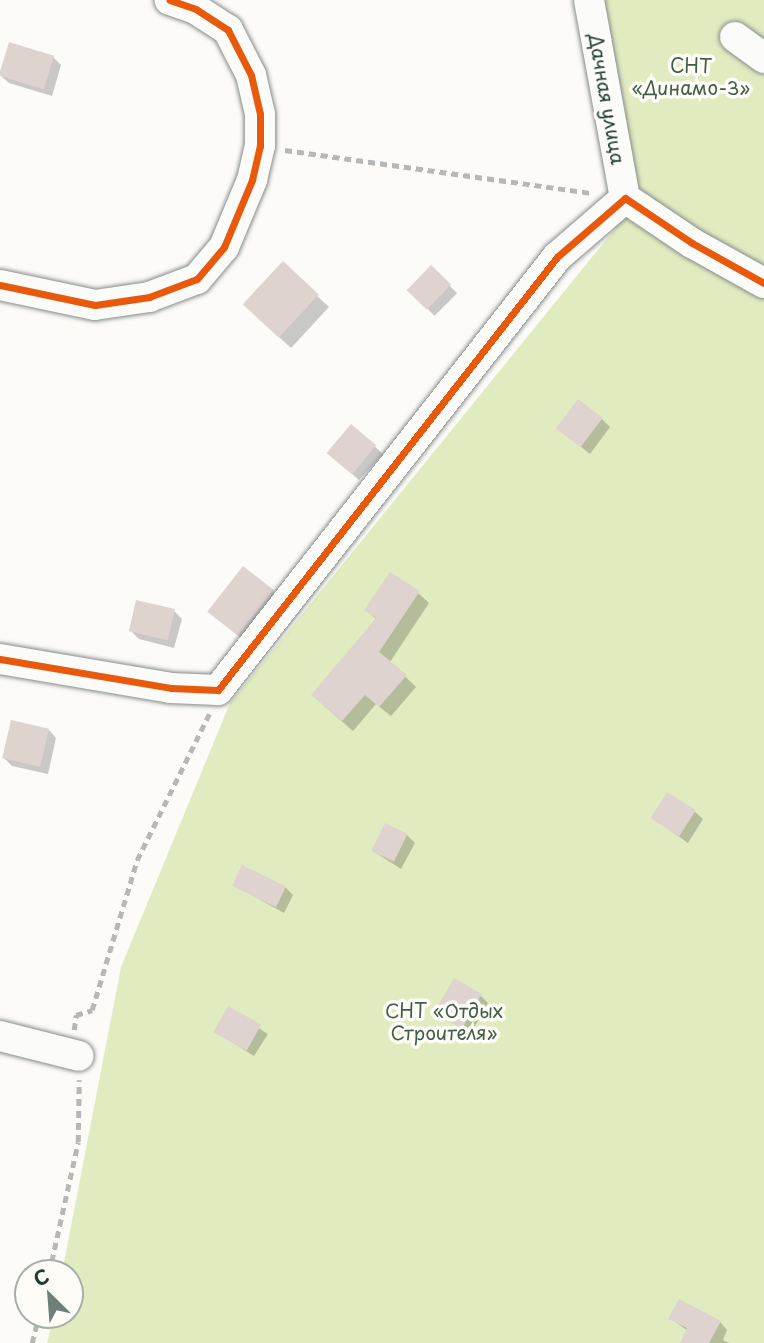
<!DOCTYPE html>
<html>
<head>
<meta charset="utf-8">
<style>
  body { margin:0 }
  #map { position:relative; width:764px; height:1343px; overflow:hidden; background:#fcfbf8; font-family:"Playpen Sans",sans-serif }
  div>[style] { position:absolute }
  .green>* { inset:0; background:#e1ebc0 }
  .shadow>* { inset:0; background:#0003; transform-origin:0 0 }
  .building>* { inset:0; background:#dfd3d0; transform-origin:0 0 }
  .path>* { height:4.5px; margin-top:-2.25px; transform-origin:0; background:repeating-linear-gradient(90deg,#b5b8b6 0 7px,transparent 0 12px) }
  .roads { filter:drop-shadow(0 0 2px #888d8a) drop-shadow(0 0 2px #888d8a) }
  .minor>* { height:30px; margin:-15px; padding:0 15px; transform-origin:15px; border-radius:15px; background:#fbfbf9 }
  .cycleway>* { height:7px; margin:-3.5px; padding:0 3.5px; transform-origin:3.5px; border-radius:3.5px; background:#e8590c }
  span { translate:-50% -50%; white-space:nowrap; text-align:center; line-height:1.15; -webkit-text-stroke:7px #fdfcf7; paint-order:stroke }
  .park-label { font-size:19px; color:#415d47 }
  .street-label { font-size:19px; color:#1f3d34 }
  .north { position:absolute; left:14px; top:1259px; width:70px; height:70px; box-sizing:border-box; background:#fdfcf7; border:2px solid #a4b0a9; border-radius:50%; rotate:335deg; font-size:19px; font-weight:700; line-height:28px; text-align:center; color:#1f3d34 }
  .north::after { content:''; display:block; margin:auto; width:24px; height:32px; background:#6c8079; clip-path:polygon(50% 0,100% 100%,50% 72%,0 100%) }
</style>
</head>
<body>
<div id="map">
  <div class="green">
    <div style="clip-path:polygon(604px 0,764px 0,764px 1343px,47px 1343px,54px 1315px,70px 1315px,70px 1273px,62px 1273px,121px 967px,230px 703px,614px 230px,635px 192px)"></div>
  </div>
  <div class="shadow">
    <div style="clip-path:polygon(53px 57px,61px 65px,52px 96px,9px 83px,1px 76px)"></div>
    <div style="left:431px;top:267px;width:37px;height:32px;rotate:45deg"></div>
    <div style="clip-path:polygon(317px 296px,329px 307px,291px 348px,257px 317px)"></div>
    <div style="clip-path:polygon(602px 419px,610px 427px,590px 454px,559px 429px)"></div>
    <div style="clip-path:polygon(352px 426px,383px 454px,359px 480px,336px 460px)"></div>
    <div style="clip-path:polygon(273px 591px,285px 603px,251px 646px,210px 612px)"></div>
    <div style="clip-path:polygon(418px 593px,429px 603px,390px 662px,416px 687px,391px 716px,376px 704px,353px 731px,323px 705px,377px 620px,366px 610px)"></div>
    <div style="clip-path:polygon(174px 611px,182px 619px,174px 648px,139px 639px,131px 631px)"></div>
    <div style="clip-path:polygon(49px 730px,56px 738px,48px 774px,12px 766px,4px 758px)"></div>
    <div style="clip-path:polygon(695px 812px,703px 819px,688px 843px,653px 818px)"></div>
    <div style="clip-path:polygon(407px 835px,415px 843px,401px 869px,373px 851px)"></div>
    <div style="clip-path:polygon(234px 885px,285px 887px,293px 895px,284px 913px)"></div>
    <div style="clip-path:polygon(481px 996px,488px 1003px,470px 1035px,436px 1011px)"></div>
    <div style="left:228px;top:1009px;width:47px;height:26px;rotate:32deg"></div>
    <div style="clip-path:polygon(671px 1319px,720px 1322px,727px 1330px,723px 1340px,729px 1343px,681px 1343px,688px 1331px)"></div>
  </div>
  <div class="building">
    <div style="left:9px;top:42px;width:47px;height:35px;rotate:17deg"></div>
    <div style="left:283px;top:261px;width:49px;height:59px;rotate:43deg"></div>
    <div style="left:431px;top:265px;width:28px;height:35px;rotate:44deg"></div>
    <div style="left:578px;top:399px;width:31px;height:37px;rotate:37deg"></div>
    <div style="left:351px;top:424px;width:33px;height:38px;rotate:40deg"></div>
    <div style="left:243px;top:566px;width:39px;height:58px;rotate:38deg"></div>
    <div style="clip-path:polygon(390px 572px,420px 591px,379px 652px,407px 675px,379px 707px,365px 695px,342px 721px,311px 695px,376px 618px,364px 610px)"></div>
    <div style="left:136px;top:600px;width:40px;height:32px;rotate:13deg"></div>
    <div style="left:11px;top:720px;width:39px;height:39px;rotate:13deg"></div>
    <div style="left:667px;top:792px;width:34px;height:31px;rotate:32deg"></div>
    <div style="left:385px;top:823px;width:25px;height:31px;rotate:26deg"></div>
    <div style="left:242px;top:865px;width:49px;height:23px;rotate:26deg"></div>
    <div style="left:454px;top:978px;width:32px;height:40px;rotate:30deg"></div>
    <div style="left:228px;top:1006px;width:38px;height:30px;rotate:29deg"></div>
    <div style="clip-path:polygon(679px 1299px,721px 1321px,709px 1343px,680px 1343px,687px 1328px,668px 1319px)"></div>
  </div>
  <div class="path">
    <div style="left:285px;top:150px;width:310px;rotate:8deg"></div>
    <div style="left:74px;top:1030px;width:15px;rotate:-82deg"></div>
    <div style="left:76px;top:1015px;width:17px;rotate:-17deg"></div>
    <div style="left:92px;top:1010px;width:157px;rotate:-73.3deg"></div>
    <div style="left:137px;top:860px;width:163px;rotate:-63.7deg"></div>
    <div style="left:49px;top:1273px;width:134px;rotate:-77.5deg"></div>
    <div style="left:78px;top:1142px;width:62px;rotate:-89.1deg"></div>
    <div style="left:32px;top:1343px;width:29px;rotate:-76deg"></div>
  </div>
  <div class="roads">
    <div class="minor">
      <div style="left:589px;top:0;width:201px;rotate:79.7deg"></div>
      <div style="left:735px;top:37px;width:36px;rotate:36deg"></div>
      <div style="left:0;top:285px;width:97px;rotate:11.9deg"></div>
      <div style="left:95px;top:305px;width:55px;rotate:-8.4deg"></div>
      <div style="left:149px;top:297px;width:51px;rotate:-20.6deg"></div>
      <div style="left:197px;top:279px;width:42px;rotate:-49.8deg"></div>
      <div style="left:224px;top:247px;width:73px;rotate:-67.3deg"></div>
      <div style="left:252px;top:180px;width:35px;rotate:-77deg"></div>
      <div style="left:260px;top:146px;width:32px;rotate:-90deg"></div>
      <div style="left:260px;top:114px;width:40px;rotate:-103deg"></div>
      <div style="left:251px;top:75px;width:51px;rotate:-117.1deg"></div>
      <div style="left:228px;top:30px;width:38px;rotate:-147deg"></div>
      <div style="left:196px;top:9px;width:28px;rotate:-161deg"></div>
      <div style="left:0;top:659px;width:173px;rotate:9.6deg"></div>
      <div style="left:171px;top:688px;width:47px;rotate:2.4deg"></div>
      <div style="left:218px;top:690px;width:550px;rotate:-51.94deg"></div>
      <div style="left:557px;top:257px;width:90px;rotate:-40.9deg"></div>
      <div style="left:625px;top:198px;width:81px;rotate:33.9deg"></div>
      <div style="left:692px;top:243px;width:82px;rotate:29.1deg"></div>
      <div style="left:0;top:1036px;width:81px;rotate:14.2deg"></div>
    </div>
  </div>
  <div class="cycleway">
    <div style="left:0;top:285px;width:97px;rotate:11.9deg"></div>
    <div style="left:95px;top:305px;width:55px;rotate:-8.4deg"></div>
    <div style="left:149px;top:297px;width:51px;rotate:-20.6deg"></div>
    <div style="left:197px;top:279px;width:42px;rotate:-49.8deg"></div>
    <div style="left:224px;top:247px;width:73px;rotate:-67.3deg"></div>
    <div style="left:252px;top:180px;width:35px;rotate:-77deg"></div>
    <div style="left:260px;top:146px;width:32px;rotate:-90deg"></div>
    <div style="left:260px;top:114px;width:40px;rotate:-103deg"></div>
    <div style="left:251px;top:75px;width:51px;rotate:-117.1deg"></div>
    <div style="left:228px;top:30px;width:38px;rotate:-147deg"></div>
    <div style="left:196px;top:9px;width:28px;rotate:-161deg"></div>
    <div style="left:0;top:659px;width:173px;rotate:9.6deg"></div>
    <div style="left:171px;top:688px;width:47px;rotate:2.4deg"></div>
    <div style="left:218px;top:690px;width:550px;rotate:-51.94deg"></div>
    <div style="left:557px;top:257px;width:90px;rotate:-40.9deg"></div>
    <div style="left:625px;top:198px;width:81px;rotate:33.9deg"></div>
    <div style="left:692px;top:243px;width:82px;rotate:29.1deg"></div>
  </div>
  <div class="park-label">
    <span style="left:691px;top:77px">СНТ<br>«Динамо-3»</span>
    <span style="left:444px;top:1022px">СНТ «Отдых<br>Строителя»</span>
  </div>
  <div class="street-label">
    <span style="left:607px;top:99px;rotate:80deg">Дачная улица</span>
  </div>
  <div class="north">С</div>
</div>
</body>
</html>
